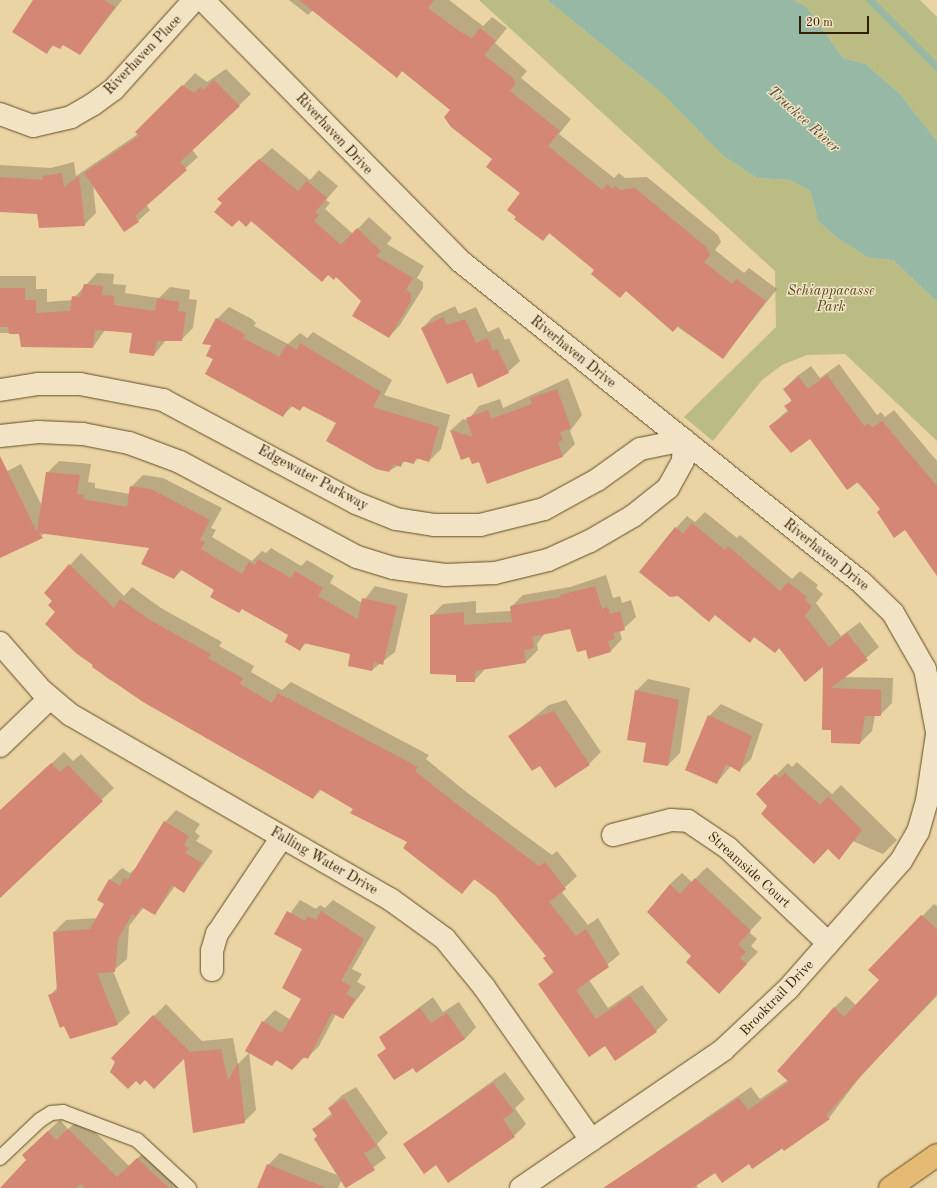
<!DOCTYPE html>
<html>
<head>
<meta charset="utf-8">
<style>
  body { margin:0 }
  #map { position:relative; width:937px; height:1188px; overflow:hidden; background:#ead4a3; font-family:"Old Standard TT",serif }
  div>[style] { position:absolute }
  .green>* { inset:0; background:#babc83 }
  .water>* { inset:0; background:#98b8a6 }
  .shadow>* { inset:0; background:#0003 }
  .stream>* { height:7px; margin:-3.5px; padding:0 3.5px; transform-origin:3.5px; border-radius:3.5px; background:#98b8a6 }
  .building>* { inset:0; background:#d38774 }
  .roads { filter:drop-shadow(0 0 1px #624c29) drop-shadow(0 0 1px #624c29) }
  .lane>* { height:14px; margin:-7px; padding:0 7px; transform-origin:7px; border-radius:7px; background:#f1e3c3 }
  .street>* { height:22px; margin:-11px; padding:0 11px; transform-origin:11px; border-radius:11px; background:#f1e3c3 }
  .primary>* { height:22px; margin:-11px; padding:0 11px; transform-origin:11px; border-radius:11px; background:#e5ba72 }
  span { translate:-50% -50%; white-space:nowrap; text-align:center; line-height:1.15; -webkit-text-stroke:3px #f1e3c3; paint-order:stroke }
  .street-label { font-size:14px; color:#341e00 }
  .park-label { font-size:14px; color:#564621; font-style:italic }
  .water-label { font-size:15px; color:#524c32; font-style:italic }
  .scale { position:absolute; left:799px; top:16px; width:70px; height:18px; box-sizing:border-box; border:2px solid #341e00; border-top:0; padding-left:5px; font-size:12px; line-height:14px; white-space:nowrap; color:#341e00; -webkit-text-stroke:3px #f1e3c3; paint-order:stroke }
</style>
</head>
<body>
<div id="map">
  <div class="green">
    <div style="clip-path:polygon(479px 0,547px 0,664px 95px,722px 155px,757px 178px,790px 180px,810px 191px,818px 221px,836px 237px,869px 258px,893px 260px,937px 302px,937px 441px,845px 354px,807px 355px,782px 365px,762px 380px,713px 441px,684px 417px,776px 327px,775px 271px)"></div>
    <div style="clip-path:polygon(794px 0,920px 0,937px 17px,937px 141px,900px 94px,866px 64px,843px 58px,807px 7px)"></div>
  </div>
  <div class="water">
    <div style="clip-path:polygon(547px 0,794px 0,807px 7px,843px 58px,866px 64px,900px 94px,937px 141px,937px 302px,893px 260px,869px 258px,836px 237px,818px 221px,810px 191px,790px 180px,757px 178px,722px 155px,664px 95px)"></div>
  </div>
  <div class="shadow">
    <div style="clip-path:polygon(34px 0,122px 0,80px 54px,64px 44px,54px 45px,47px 52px)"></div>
    <div style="clip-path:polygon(289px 0,449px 0,483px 26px,492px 17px,507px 28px,495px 43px,527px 71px,521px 78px,571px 119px,559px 134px,614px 178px,619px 173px,625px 178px,647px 177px,718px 235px,721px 242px,715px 250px,744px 273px,749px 268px,777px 289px,722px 358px,596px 270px,550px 233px,543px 240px,521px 192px,451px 110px,402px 71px,313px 10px,308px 15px)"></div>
    <div style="clip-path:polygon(226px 69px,251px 94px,192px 150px,198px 157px,146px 204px,150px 210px,138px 221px,93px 184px,96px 213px,84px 225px,38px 213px,0 211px,0 217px,0 165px,51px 168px,74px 162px,76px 176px,138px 134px,195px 73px,207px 82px)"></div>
    <div style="clip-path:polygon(272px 148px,310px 180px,319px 170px,338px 186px,326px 200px,330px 203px,325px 209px,353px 234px,369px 217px,392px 238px,387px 244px,424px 266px,417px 278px,423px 282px,423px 288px,400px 325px,389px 337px,362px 301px,336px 276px,252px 220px,246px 226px,223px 203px,230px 187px)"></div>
    <div style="clip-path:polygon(97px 273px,114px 274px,113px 284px,126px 285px,125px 293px,159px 298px,170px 287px,190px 290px,189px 299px,197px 300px,193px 328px,181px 340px,166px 340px,154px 355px,134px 332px,105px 330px,93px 347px,20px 333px,0 333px,0 276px,36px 276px,36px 289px,47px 289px,47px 302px,72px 300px)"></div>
    <div style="clip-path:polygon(455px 306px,459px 314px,476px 307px,488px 332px,499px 327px,505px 340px,509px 338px,520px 361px,508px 372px,472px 372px,422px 328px,434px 316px)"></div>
    <div style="clip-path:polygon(229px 307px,252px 319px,256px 323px,254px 326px,288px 344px,300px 333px,307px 338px,313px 332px,392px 380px,384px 395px,450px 415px,441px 449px,429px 461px,419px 458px,413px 463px,406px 461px,389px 471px,337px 423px,304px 406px,300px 410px,293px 406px,283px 415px,214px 359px,217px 319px)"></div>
    <div style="clip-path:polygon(839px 364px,877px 415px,881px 412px,885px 417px,894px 410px,937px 461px,937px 574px,905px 528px,810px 438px,770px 426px,788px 410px,786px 406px,792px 400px,784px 389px,796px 377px,811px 366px,820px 378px)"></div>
    <div style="clip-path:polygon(568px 378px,582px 415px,570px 431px,575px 444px,563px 456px,487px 482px,480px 460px,470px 456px,451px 430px,463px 419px,468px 420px,479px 406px,500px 399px,503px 408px)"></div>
    <div style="clip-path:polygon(59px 461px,91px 464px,88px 482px,95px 483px,95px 488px,130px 494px,131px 487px,143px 475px,163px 478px,222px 508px,211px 528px,216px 530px,212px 537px,252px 561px,262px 551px,266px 553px,271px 548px,301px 566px,307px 560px,334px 576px,330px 583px,362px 603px,375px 586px,408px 594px,395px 652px,372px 670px,352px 653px,306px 643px,300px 650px,290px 635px,183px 569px,174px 578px,151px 547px,46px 533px,1px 557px,0 475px,21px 464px,42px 506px,47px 473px)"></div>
    <div style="clip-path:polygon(705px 512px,737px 538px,740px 535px,792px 579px,800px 571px,818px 585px,816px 588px,823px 594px,816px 603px,841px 636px,860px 622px,879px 647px,844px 677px,893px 678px,892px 703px,880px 715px,875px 715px,872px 731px,860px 743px,832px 729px,824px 665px,780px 647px,775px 652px,755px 636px,750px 641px,676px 528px,687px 516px,695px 522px)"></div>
    <div style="clip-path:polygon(81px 553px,124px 596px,132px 587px,161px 608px,222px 642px,219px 646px,254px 666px,251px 672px,282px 690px,291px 682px,429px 755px,426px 759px,465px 791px,552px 855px,557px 851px,577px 876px,561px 891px,588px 925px,598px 918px,620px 954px,589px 980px,608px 1008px,642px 985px,668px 1020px,656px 1031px,605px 1045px,540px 984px,554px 971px,547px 956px,496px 894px,475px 879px,462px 892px,409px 842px,354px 808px,321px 790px,313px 798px,107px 678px,47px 624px,56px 612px,53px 601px,45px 593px)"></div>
    <div style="clip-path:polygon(606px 575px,613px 598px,620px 596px,622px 603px,631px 600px,636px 617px,620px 632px,622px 639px,611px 651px,587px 649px,571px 628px,545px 633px,537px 644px,538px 650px,526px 662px,486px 668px,474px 681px,457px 674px,431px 616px,443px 604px,476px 601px,476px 613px,511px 611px,511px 607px,523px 595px,570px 587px)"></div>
    <div style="clip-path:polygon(648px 679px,690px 688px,680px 753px,668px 765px,647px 742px,636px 691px)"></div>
    <div style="clip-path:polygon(566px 700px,601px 752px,589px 764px,541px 765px,510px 736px,549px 705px)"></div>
    <div style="clip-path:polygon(721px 704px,763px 724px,751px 759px,739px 771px,731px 766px,717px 782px,709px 716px)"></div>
    <div style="clip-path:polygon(64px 752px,73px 761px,81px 754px,114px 788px,0 897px,0 811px)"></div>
    <div style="clip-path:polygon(797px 762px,832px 794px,841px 785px,897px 840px,883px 854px,768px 805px,757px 794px,788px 763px,792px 767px)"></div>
    <div style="clip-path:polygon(176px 810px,200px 824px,195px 832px,200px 836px,196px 841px,213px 851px,184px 892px,175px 886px,155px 914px,144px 907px,129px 926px,127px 959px,113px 971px,130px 1013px,118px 1024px,70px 1038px,49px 996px,58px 987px,54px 932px,66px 920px,97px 918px,106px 903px,110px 880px,122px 868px,130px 873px,137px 867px,165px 822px)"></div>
    <div style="clip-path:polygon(707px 867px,762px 918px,749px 932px,757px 939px,751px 946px,758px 952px,730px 981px,693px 956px,670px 884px,682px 873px,692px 882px)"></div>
    <div style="clip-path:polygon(300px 900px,316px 909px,320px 905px,325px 908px,333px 900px,376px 927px,352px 969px,362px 974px,357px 982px,366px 987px,343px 1018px,336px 1014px,319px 1046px,307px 1058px,277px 1060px,272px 1065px,263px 1022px,275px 1010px,291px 1020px,303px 999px,304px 949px,276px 933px)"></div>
    <div style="clip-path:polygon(934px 904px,937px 906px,937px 996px,862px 1074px,829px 1118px,753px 1168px,749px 1163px,715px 1171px,696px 1185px,698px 1188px,604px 1188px,751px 1087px,760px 1099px,788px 1080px,834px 1008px,846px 996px,857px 1006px,881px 980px,870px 970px)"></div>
    <div style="clip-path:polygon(433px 997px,443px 1012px,459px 1002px,476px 1027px,465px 1039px,379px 1055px,387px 1047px,380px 1037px)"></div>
    <div style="clip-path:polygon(166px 1004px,202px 1041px,233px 1038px,238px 1064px,249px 1053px,256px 1110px,244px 1122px,185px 1057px,145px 1079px,112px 1058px)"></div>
    <div style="clip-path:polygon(505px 1072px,525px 1099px,515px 1108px,526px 1124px,514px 1136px,436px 1164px,405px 1144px)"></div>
    <div style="clip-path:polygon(356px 1087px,388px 1133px,377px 1144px,386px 1158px,345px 1188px,341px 1181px,338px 1188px,260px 1188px,268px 1165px,280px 1153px,337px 1175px,315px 1139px,318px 1136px,313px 1129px,332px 1113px,329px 1108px,341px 1096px)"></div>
    <div style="clip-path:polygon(81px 1118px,129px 1166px,150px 1147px,192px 1188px,1px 1188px,28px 1160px,35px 1143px,60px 1120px,68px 1129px)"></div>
  </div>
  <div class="stream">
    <div style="left:870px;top:0;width:95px;rotate:45deg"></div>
  </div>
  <div class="building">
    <div style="clip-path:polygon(33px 0,104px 0,115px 7px,80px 55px,63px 45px,60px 49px,52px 45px,47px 54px,12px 32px)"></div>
    <div style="clip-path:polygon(299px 0,434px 0,428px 8px,459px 31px,472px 38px,480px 28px,496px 41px,484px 55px,512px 77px,516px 83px,510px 91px,560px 131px,548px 146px,602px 190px,607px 184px,613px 189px,615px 186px,620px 190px,635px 188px,706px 247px,710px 255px,704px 262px,732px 284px,736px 279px,766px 301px,723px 359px,678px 326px,673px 332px,626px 291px,620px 298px,591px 274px,594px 270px,549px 233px,543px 241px,514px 219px,516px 217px,507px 210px,520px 193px,486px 167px,492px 159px,451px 127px,444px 117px,450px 110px,402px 71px,397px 78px)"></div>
    <div style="clip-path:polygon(214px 80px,240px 106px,180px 162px,187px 170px,135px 216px,139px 222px,124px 232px,84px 173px,139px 136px,135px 132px,182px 85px,194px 93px,200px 87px,203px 90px)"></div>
    <div style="clip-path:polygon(259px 159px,298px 191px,307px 181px,327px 198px,315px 212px,319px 215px,314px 221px,341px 245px,357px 228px,381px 251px,376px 256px,413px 278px,406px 290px,411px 293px,411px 301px,389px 338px,352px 316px,361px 301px,336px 277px,334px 280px,328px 275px,322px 282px,251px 221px,246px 227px,239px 220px,232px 227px,214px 212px,222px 203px,217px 199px)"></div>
    <div style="clip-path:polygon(62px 173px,64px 187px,79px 176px,85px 226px,39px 228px,37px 214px,0 212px,0 177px,43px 180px,42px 176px)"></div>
    <div style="clip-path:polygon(84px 284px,103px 286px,102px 295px,114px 296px,114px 305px,155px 311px,157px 298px,179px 302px,178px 311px,186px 312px,182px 341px,157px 341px,154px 356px,129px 353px,132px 333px,95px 330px,93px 348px,21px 347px,19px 334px,9px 334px,8px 327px,0 327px,0 288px,25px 288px,25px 300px,36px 300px,36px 313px,70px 311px,72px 296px,80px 297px)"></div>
    <div style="clip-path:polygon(443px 317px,447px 325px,465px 319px,476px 343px,487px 338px,493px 351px,497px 349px,509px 373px,478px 388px,472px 373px,447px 384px,421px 328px)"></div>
    <div style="clip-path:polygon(216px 318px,240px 331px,245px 335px,243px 338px,279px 357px,287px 344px,297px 350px,300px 343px,381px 392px,373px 407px,439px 427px,429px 462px,416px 458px,414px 464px,403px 461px,401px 467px,394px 464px,389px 472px,376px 469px,326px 441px,336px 423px,303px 406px,300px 411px,290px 405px,283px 417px,205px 374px,213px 359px,206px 356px,211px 345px,202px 344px)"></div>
    <div style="clip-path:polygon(827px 375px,864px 426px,869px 423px,872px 428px,882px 421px,937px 486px,937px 576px,905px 530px,894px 538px,877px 512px,880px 509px,858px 482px,847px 490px,810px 439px,791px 453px,771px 430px,769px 426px,789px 412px,784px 406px,792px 401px,783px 389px,799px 377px,808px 389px)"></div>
    <div style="clip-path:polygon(557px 389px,571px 428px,560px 432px,563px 440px,558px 442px,563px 457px,487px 484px,479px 462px,472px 464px,469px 457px,461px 460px,450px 430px,473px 437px,466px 418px,488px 410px,491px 419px,532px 404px,530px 398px)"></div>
    <div style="clip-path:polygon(0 456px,37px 532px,46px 472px,80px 475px,77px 494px,84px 495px,83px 499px,127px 507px,130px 486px,151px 489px,210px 520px,200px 540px,205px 542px,201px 549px,242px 574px,249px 562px,255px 565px,258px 559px,291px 578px,295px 571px,323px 588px,318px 596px,358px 619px,362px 598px,397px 606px,383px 665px,374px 662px,372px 671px,348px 666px,350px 654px,304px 643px,300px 651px,285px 642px,288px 635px,242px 609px,239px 613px,210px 597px,214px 590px,180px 569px,174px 579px,141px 564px,149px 548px,39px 533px,43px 538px,0 558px)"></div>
    <div style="clip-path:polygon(692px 523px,725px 550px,728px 546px,780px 591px,788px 582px,807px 597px,805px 600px,812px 606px,805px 616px,829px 647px,847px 633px,868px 660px,831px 688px,881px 690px,881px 716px,865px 716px,860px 744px,831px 743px,831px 730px,822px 730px,823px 667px,805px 682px,779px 648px,775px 653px,754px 637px,750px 643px,715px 615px,709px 622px,678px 596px,670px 597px,639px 572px,675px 527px,683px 534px)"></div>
    <div style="clip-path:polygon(69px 564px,114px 608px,120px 599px,150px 620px,211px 654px,208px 658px,243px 678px,240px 684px,272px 703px,278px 693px,418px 767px,415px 771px,454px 802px,539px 866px,545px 862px,566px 889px,549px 902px,576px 936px,586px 929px,609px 967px,576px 990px,596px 1019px,630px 996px,657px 1032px,615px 1061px,605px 1046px,589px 1057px,538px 984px,554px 973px,543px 958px,546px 956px,495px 895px,474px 879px,462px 894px,403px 848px,407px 842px,350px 813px,353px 809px,319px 789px,313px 799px,143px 702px,92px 667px,93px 665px,77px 654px,45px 624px,55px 612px,48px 605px,52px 601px,44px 593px)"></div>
    <div style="clip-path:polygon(595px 586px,602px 609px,608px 607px,610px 614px,620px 611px,625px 630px,613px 633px,615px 639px,608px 641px,611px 652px,588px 659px,586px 650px,577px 652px,570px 629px,532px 637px,534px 648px,524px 650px,526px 663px,475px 671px,475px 682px,456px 682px,456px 675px,430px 674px,430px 615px,464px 612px,464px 625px,512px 622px,510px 606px,561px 597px,560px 595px)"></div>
    <div style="clip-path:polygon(635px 690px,679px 700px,668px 766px,643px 762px,646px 743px,627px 740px)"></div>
    <div style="clip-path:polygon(554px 711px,590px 765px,555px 788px,540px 766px,532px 771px,508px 736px,537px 717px)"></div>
    <div style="clip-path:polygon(708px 715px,752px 736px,740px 772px,726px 764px,717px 784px,685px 770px)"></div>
    <div style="clip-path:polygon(51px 763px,60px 772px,68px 765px,103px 801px,0 898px,0 810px)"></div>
    <div style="clip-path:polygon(785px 773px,820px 805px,828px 796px,862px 830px,839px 860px,828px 849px,814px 864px,761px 814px,767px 806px,756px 794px,775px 774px,779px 778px)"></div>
    <div style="clip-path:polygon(164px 821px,189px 836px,184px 845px,189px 848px,185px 853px,202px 863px,184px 893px,172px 885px,155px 915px,141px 907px,136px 916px,132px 914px,118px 939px,115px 972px,97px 973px,118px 1025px,70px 1039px,64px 1026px,60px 1028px,48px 995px,57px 992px,53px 932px,90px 929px,104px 904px,97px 900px,109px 879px,120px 886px,124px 878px,128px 880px)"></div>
    <div style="clip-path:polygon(695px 878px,751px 931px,738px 944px,746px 952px,740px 958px,747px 964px,719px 994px,686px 962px,691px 956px,647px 912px,670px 884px,680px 894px)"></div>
    <div style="clip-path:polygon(287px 911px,305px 921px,307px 916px,316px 920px,321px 911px,364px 939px,341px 981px,351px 986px,346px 994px,355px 999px,343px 1019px,332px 1013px,308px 1059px,304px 1057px,292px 1070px,276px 1060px,272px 1066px,245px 1051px,262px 1021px,282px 1033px,301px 999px,282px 988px,302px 949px,274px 934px)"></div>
    <div style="clip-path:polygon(921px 915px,937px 929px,937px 994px,851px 1087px,826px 1116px,830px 1119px,784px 1151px,782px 1148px,752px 1169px,749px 1164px,722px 1183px,715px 1173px,693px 1188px,603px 1188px,739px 1098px,748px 1110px,789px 1082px,777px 1071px,834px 1007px,844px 1017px,879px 980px,868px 970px)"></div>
    <div style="clip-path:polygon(420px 1008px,431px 1023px,447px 1013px,465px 1039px,416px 1073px,413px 1068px,394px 1080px,377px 1055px,386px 1049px,379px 1037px)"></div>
    <div style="clip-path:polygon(153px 1015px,190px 1052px,221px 1049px,228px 1080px,238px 1063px,245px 1123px,193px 1133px,184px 1059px,154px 1089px,145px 1080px,140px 1085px,136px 1081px,128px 1089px,110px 1072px,115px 1062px,111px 1058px)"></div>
    <div style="clip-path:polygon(493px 1083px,514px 1111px,503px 1119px,515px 1137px,448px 1183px,436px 1165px,424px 1174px,403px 1144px)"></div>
    <div style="clip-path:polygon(344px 1098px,377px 1146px,364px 1153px,375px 1170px,346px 1188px,314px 1139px,317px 1136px,312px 1129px,333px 1116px,328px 1108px)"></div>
    <div style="clip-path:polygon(68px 1129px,117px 1177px,137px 1158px,169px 1188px,85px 1188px,80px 1184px,76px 1188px,0 1188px,26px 1160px,22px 1155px,48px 1131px,56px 1140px)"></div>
    <div style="clip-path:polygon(267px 1164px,324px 1187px,324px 1188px,257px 1188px)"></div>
  </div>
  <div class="roads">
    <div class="lane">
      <div style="left:0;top:1158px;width:55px;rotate:-43.5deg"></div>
      <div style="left:40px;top:1120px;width:13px;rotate:-32deg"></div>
      <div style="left:51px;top:1113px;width:12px;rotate:-5deg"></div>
      <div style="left:63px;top:1112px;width:79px;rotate:20.7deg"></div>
      <div style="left:137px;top:1140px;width:71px;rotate:42.7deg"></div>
    </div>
    <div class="street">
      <div style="left:203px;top:0;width:365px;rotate:45.4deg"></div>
      <div style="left:459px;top:260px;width:516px;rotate:38.71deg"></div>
      <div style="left:862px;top:583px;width:43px;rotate:44.1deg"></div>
      <div style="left:893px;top:613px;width:64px;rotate:60.3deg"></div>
      <div style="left:925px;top:669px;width:64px;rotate:79.2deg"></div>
      <div style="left:0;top:114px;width:35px;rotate:20deg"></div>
      <div style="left:33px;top:126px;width:39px;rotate:-13deg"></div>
      <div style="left:71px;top:117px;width:24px;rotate:-30deg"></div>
      <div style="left:92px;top:105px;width:27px;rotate:-36deg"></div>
      <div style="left:114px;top:89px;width:120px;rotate:-48deg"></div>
      <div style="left:0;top:390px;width:39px;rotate:-9deg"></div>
      <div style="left:39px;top:384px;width:41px"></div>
      <div style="left:80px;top:384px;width:85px;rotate:10.9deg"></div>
      <div style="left:163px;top:400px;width:219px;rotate:28.1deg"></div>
      <div style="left:356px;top:503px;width:43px;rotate:21.8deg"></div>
      <div style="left:396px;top:519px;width:38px;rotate:9deg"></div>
      <div style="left:434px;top:525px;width:46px"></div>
      <div style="left:480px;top:525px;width:66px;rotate:-14deg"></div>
      <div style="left:544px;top:509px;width:60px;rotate:-28.7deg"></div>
      <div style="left:597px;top:480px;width:53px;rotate:-35.8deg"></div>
      <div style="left:640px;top:449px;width:45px;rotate:-11.6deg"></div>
      <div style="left:684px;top:440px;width:21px;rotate:93deg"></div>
      <div style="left:683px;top:461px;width:31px;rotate:119deg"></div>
      <div style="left:668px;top:488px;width:45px;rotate:141.3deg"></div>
      <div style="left:633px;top:516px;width:50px;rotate:149.8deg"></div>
      <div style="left:590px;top:541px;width:46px;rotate:155.7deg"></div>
      <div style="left:548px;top:560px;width:55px;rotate:166.2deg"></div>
      <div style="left:495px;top:573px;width:50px;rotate:177.7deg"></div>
      <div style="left:445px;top:575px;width:52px;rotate:-172.3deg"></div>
      <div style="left:393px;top:568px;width:38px;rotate:-163deg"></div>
      <div style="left:357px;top:557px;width:201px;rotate:-151.8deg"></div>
      <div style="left:180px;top:462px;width:54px;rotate:-159.6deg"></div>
      <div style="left:129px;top:443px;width:47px;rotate:-168.9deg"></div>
      <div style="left:83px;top:434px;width:45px;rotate:-177.5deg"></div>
      <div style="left:38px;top:432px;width:38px;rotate:174deg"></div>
      <div style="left:0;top:643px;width:62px;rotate:48.9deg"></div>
      <div style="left:41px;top:690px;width:39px;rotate:40deg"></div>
      <div style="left:71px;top:715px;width:368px;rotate:30deg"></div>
      <div style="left:390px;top:899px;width:68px;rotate:36deg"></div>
      <div style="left:445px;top:939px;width:62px;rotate:50.9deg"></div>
      <div style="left:484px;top:987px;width:187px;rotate:55deg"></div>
      <div style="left:0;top:746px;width:69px;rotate:-43.8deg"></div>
      <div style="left:613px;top:835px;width:60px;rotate:-14.5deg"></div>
      <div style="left:671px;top:820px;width:17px;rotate:3deg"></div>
      <div style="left:688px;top:821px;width:48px;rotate:34deg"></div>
      <div style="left:728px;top:848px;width:138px;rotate:43.5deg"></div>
      <div style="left:212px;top:970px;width:19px;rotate:-90deg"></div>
      <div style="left:212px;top:951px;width:18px;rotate:-74deg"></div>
      <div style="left:217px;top:934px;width:117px;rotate:-56.2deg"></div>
      <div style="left:521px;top:1188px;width:245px;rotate:-34.3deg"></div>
      <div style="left:723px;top:1050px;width:89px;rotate:-43.2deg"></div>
      <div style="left:788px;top:989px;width:171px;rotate:-48.6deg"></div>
      <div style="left:901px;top:861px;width:34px;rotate:-60deg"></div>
      <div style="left:918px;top:832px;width:32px;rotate:-74deg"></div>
      <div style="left:927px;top:801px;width:68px;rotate:-81.5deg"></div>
    </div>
    <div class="primary">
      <div style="left:890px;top:1188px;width:57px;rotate:-35.1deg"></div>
    </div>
  </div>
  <div class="street-label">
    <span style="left:143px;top:55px;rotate:-46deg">Riverhaven Place</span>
    <span style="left:334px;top:134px;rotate:47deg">Riverhaven Drive</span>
    <span style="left:573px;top:352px;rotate:39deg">Riverhaven Drive</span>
    <span style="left:313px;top:478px;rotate:28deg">Edgewater Parkway</span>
    <span style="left:826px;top:555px;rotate:39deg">Riverhaven Drive</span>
    <span style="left:324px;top:861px;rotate:30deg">Falling Water Drive</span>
    <span style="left:749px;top:870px;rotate:42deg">Streamside Court</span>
    <span style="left:777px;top:998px;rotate:-46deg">Brooktrail Drive</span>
  </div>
  <div class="park-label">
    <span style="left:831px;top:299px">Schiappacasse<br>Park</span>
  </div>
  <div class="water-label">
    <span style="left:803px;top:120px;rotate:42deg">Truckee River</span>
  </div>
  <div class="scale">20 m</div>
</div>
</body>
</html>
